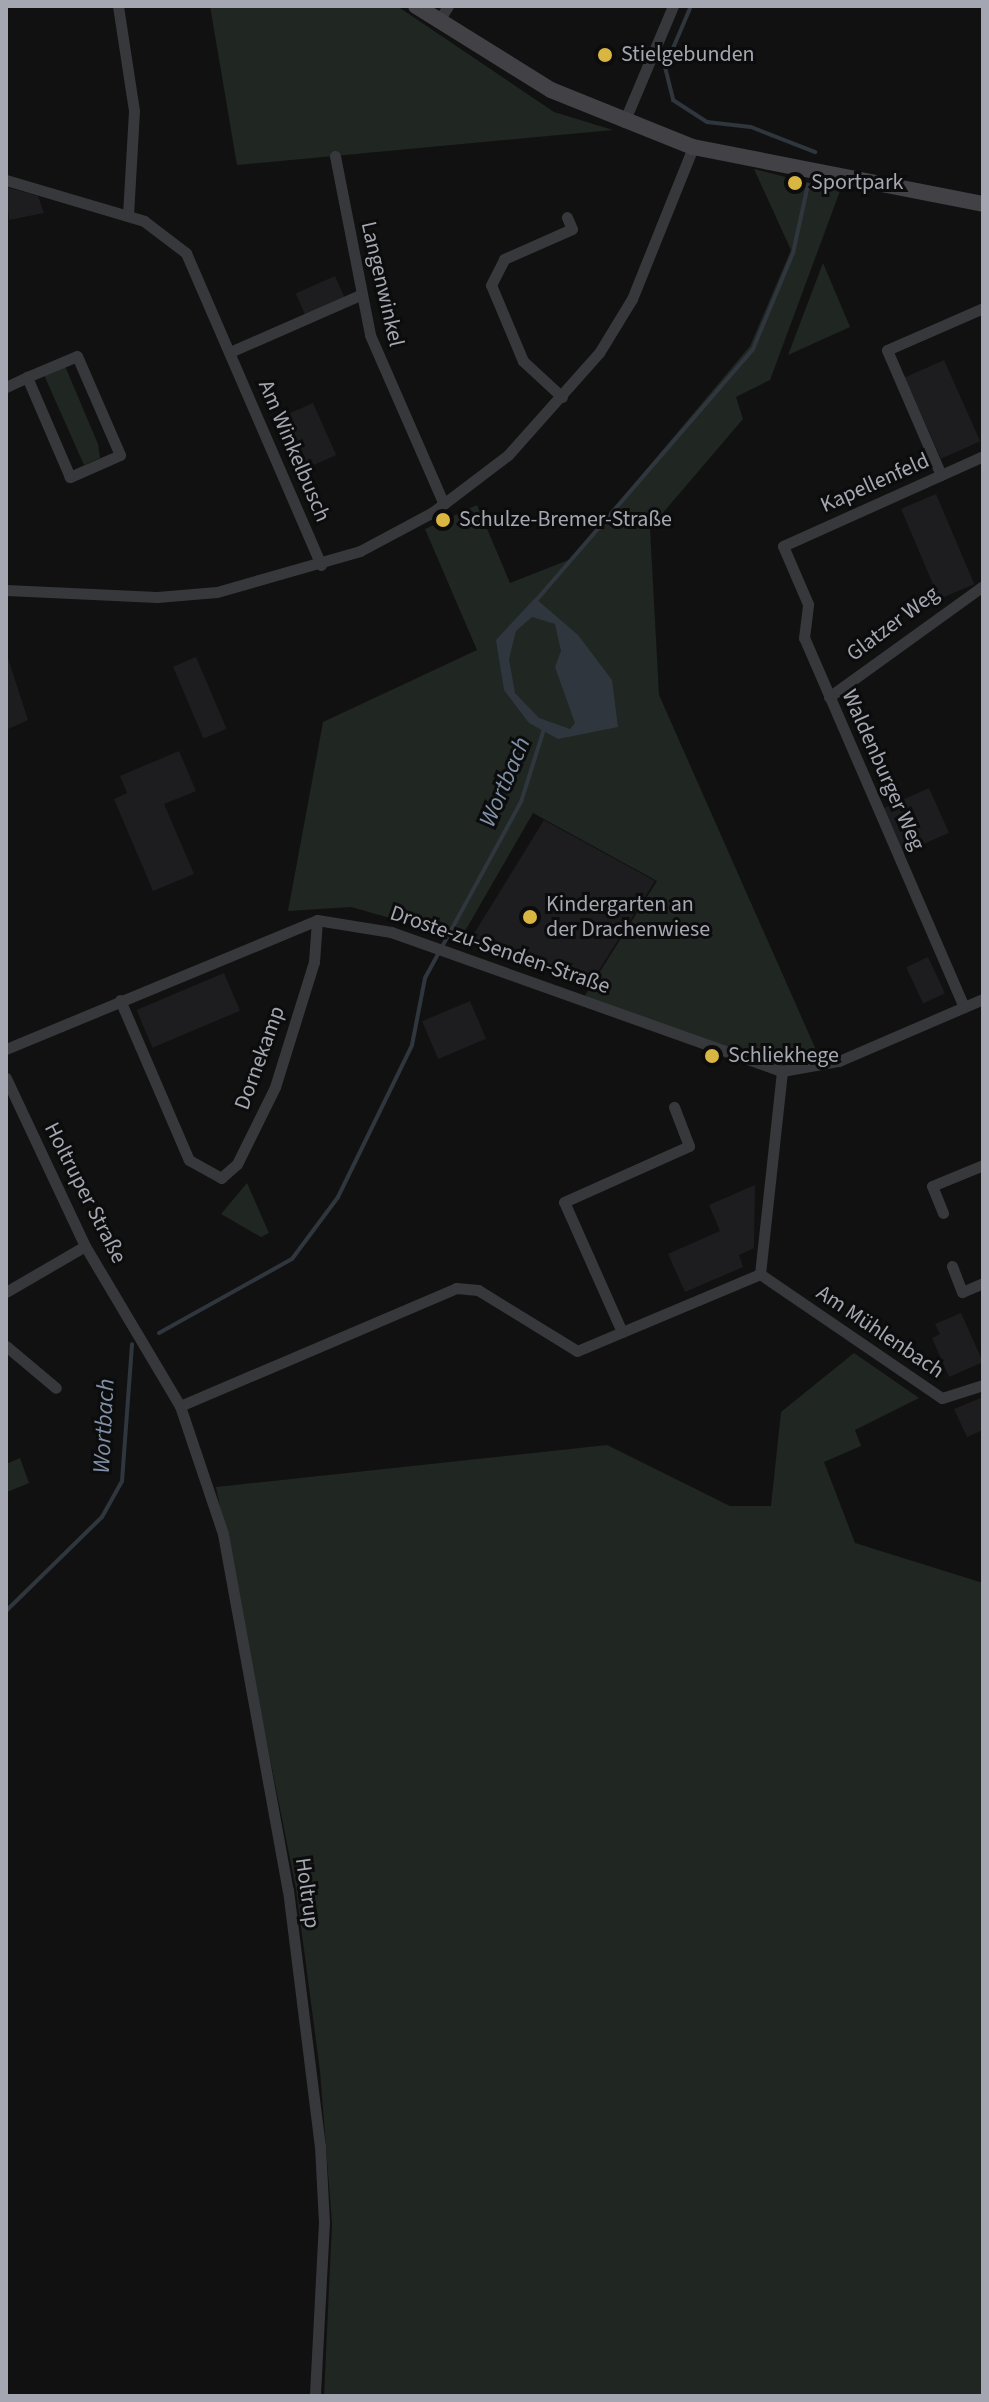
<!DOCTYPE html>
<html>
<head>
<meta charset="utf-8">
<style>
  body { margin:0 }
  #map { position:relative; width:989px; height:2402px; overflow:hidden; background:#111112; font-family:"Source Sans 3",sans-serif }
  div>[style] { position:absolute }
  .built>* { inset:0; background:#1d1d1f; transform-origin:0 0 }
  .green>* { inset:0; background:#202621 }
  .water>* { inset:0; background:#30363d }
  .stream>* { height:4px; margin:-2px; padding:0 2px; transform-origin:2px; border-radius:2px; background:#30363d }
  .street>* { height:11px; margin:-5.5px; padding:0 5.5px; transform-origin:5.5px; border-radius:5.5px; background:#37383b }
  .secondary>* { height:16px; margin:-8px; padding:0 8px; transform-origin:8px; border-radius:8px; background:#414146 }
  .dots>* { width:22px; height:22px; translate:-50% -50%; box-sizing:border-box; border:4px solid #0c0c0d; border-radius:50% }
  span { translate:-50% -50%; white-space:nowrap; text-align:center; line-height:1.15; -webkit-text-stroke:6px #0c0c0d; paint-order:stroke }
  .poi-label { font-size:22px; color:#a4a7b1 }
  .left { translate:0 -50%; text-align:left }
  .street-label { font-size:22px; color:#a4a7b1 }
  .water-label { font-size:24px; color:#7f91a8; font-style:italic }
  .frame { position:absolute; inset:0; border:8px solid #a4a7b1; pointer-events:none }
</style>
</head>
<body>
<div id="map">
  <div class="built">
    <div style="clip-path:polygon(6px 187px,38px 196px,44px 213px,9px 220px)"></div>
    <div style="left:335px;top:276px;width:24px;height:43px;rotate:66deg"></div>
    <div style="left:944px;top:360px;width:89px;height:43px;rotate:66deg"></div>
    <div style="left:313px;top:403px;width:57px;height:42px;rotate:66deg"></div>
    <div style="left:936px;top:494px;width:98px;height:38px;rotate:67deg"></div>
    <div style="clip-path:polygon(6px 652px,28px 720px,6px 730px)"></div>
    <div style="left:196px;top:657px;width:78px;height:25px;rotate:67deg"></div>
    <div style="clip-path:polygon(179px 751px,196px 791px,164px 804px,194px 874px,153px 891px,114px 799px,127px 793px,120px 776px)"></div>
    <div style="left:929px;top:788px;width:49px;height:51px;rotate:66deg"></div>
    <div style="clip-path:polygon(544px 820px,655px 881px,589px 986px,470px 940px)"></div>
    <div style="left:928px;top:957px;width:40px;height:24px;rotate:65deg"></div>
    <div style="left:224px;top:973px;width:41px;height:95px;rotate:67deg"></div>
    <div style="left:470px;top:1001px;width:41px;height:52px;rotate:67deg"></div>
    <div style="clip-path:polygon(755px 1185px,754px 1248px,739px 1255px,743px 1267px,685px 1292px,668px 1254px,720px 1231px,709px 1205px)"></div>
    <div style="clip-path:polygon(961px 1313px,983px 1362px,949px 1377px,932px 1338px,940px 1334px,935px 1324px)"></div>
    <div style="clip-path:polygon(983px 1397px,983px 1430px,967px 1437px,954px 1409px)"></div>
  </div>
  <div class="green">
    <div style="clip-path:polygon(210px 6px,397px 6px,554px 112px,613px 130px,237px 165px)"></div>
    <div style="clip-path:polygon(754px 169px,840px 191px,770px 380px,736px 397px,743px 419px,650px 528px,659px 695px,820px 1059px,786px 1068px,584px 997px,657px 881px,533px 813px,461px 938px,351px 907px,288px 911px,323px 722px,477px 650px,425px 529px,477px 505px,510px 583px,571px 559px,750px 346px,791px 250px)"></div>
    <div style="clip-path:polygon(823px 263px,850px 327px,788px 355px)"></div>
    <div style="clip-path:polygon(65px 366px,98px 444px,100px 458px,84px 465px,44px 375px)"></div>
    <div style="clip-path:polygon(247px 1183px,269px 1233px,261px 1237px,221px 1214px)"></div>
    <div style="clip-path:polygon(854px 1353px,919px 1398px,855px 1430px,861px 1446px,824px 1462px,855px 1543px,983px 1583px,983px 2396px,324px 2396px,332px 2224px,320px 2071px,296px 1889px,216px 1487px,607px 1445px,730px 1506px,771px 1506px,781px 1412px)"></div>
    <div style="clip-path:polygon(20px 1458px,29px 1483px,7px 1492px,6px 1464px)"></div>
  </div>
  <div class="water">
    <div style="clip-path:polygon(evenodd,535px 598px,578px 635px,612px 680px,618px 727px,558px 739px,529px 723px,504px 690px,496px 640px,535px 598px,532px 617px,555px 624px,561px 651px,555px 667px,575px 723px,570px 729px,539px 718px,515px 693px,509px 659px,516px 631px,532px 617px)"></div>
  </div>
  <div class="stream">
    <div style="left:691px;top:6px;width:66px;rotate:113.1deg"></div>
    <div style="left:665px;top:67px;width:34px;rotate:76deg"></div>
    <div style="left:673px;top:100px;width:40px;rotate:32.9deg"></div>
    <div style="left:707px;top:122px;width:44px;rotate:6.5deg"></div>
    <div style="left:751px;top:127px;width:69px;rotate:21.3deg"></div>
    <div style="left:533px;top:604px;width:337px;rotate:-49.2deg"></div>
    <div style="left:753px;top:349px;width:104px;rotate:-67.4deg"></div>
    <div style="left:793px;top:253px;width:70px;rotate:-77.6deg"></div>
    <div style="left:159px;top:1333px;width:152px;rotate:-29.1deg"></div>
    <div style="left:292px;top:1259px;width:77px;rotate:-53.4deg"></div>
    <div style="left:338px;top:1197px;width:169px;rotate:-64deg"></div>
    <div style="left:412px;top:1045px;width:68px;rotate:-79deg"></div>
    <div style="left:425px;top:978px;width:200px;rotate:-61.4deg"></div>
    <div style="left:521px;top:802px;width:77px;rotate:-72.5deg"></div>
    <div style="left:6px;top:1611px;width:134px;rotate:-44.4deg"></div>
    <div style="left:102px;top:1517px;width:41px;rotate:-60.9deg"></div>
    <div style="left:122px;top:1481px;width:137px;rotate:-85.8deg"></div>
  </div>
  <div class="street">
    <div style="left:118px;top:6px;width:106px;rotate:81.3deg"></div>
    <div style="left:134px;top:111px;width:104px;rotate:93.3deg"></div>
    <div style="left:438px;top:22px;width:19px;rotate:-58deg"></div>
    <div style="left:624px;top:122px;width:126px;rotate:-67.1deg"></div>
    <div style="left:335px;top:156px;width:182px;rotate:78.9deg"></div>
    <div style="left:370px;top:335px;width:184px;rotate:66.4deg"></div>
    <div style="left:6px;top:180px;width:144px;rotate:16.5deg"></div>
    <div style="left:144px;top:221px;width:53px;rotate:37.3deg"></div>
    <div style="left:186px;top:253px;width:340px;rotate:66.6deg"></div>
    <div style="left:230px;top:352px;width:142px;rotate:-23.7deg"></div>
    <div style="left:6px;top:387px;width:23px;rotate:-25deg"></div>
    <div style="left:27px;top:377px;width:54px;rotate:-22.8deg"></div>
    <div style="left:77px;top:356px;width:108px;rotate:66.5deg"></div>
    <div style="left:120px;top:455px;width:55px;rotate:156.3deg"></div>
    <div style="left:70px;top:477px;width:109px;rotate:-113.3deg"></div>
    <div style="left:562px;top:397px;width:53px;rotate:-137.3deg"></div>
    <div style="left:523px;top:361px;width:82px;rotate:-112.8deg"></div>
    <div style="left:491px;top:285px;width:29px;rotate:-63deg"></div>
    <div style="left:504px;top:259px;width:74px;rotate:-23.8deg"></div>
    <div style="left:572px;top:229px;width:13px;rotate:-113deg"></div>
    <div style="left:941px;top:475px;width:136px;rotate:-113.4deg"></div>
    <div style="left:887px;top:350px;width:105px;rotate:-23.6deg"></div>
    <div style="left:6px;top:590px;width:151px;rotate:2.7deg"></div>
    <div style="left:157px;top:597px;width:60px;rotate:-4.8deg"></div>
    <div style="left:217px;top:592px;width:149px;rotate:-16deg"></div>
    <div style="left:360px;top:551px;width:83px;rotate:-28.1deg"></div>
    <div style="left:433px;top:512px;width:94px;rotate:-37.2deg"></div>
    <div style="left:508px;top:455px;width:137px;rotate:-48.3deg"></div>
    <div style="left:599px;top:353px;width:63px;rotate:-58.6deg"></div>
    <div style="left:632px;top:299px;width:164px;rotate:-68.1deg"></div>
    <div style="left:829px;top:697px;width:190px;rotate:-35.8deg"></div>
    <div style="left:120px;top:1000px;width:174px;rotate:66.7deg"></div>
    <div style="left:189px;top:1160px;width:37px;rotate:29deg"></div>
    <div style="left:221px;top:1178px;width:21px;rotate:-41deg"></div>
    <div style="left:237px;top:1164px;width:86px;rotate:-63.7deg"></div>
    <div style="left:275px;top:1087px;width:131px;rotate:-72.7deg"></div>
    <div style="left:314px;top:962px;width:42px;rotate:-85.9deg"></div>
    <div style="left:964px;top:1007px;width:402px;rotate:-113.4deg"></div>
    <div style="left:804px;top:638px;width:34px;rotate:-83deg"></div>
    <div style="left:808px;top:604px;width:63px;rotate:-113.3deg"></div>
    <div style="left:783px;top:546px;width:219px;rotate:-24.2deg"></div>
    <div style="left:6px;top:1049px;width:337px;rotate:-22.5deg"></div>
    <div style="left:317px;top:920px;width:75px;rotate:9.2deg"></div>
    <div style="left:391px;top:932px;width:415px;rotate:19.6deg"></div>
    <div style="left:782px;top:1071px;width:58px;rotate:-10deg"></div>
    <div style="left:839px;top:1061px;width:157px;rotate:-23.3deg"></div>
    <div style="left:6px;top:1078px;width:186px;rotate:64.8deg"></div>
    <div style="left:85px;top:1246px;width:186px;rotate:59.3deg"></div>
    <div style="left:180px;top:1406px;width:135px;rotate:71.4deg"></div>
    <div style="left:223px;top:1534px;width:362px;rotate:79.7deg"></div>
    <div style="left:288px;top:1890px;width:258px;rotate:82.9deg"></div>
    <div style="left:320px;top:2146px;width:76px;rotate:87deg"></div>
    <div style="left:324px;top:2222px;width:174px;rotate:93deg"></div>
    <div style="left:943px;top:1213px;width:29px;rotate:-112deg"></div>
    <div style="left:932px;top:1186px;width:55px;rotate:-22.4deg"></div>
    <div style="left:952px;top:1266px;width:28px;rotate:69deg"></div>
    <div style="left:962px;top:1292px;width:23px;rotate:-23deg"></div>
    <div style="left:760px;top:1274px;width:220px;rotate:34.3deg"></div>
    <div style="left:942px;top:1398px;width:43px;rotate:-17.6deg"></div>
    <div style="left:760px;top:1274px;width:204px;rotate:-83.8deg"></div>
    <div style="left:6px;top:1292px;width:91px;rotate:-30.2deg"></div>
    <div style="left:622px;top:1332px;width:142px;rotate:-114deg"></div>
    <div style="left:564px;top:1202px;width:137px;rotate:-24.1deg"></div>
    <div style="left:689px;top:1146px;width:42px;rotate:-111deg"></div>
    <div style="left:6px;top:1346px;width:65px;rotate:40deg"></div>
    <div style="left:180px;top:1406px;width:300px;rotate:-23.1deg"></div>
    <div style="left:456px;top:1288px;width:22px;rotate:5deg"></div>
    <div style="left:478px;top:1290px;width:116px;rotate:31.6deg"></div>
    <div style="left:577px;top:1351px;width:199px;rotate:-22.8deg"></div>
  </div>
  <div class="secondary">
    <div style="left:416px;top:6px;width:159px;rotate:31.9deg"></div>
    <div style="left:551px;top:90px;width:153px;rotate:21.9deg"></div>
    <div style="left:693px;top:147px;width:296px;rotate:11.1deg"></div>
  </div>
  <div class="dots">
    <div style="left:605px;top:55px;background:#d9b542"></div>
    <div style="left:795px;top:183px;background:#d9b542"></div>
    <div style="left:443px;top:520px;background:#d9b542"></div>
    <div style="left:530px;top:917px;background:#d9b542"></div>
    <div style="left:712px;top:1056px;background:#d9b542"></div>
  </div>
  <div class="poi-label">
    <span class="left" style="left:621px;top:55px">Stielgebunden</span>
    <span class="left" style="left:811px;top:183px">Sportpark</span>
    <span class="left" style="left:459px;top:520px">Schulze-Bremer-Straße</span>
    <span class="left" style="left:546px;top:917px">Kindergarten an<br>der Drachenwiese</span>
    <span class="left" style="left:728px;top:1056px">Schliekhege</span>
  </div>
  <div class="street-label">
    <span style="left:382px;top:284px;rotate:77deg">Langenwinkel</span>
    <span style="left:294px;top:451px;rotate:67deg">Am Winkelbusch</span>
    <span style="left:875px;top:483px;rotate:-24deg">Kapellenfeld</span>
    <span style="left:893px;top:624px;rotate:-37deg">Glatzer Weg</span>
    <span style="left:883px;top:770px;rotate:66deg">Waldenburger Weg</span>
    <span style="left:500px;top:950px;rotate:19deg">Droste-zu-Senden-Straße</span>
    <span style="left:260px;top:1058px;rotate:-70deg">Dornekamp</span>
    <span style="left:85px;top:1193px;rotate:63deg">Holtruper Straße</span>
    <span style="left:880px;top:1332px;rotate:34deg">Am Mühlenbach</span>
    <span style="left:307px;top:1893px;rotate:82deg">Holtrup</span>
  </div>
  <div class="water-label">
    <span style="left:505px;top:782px;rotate:-67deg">Wortbach</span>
    <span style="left:104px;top:1426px;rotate:-87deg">Wortbach</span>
  </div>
  <div class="frame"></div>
</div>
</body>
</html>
